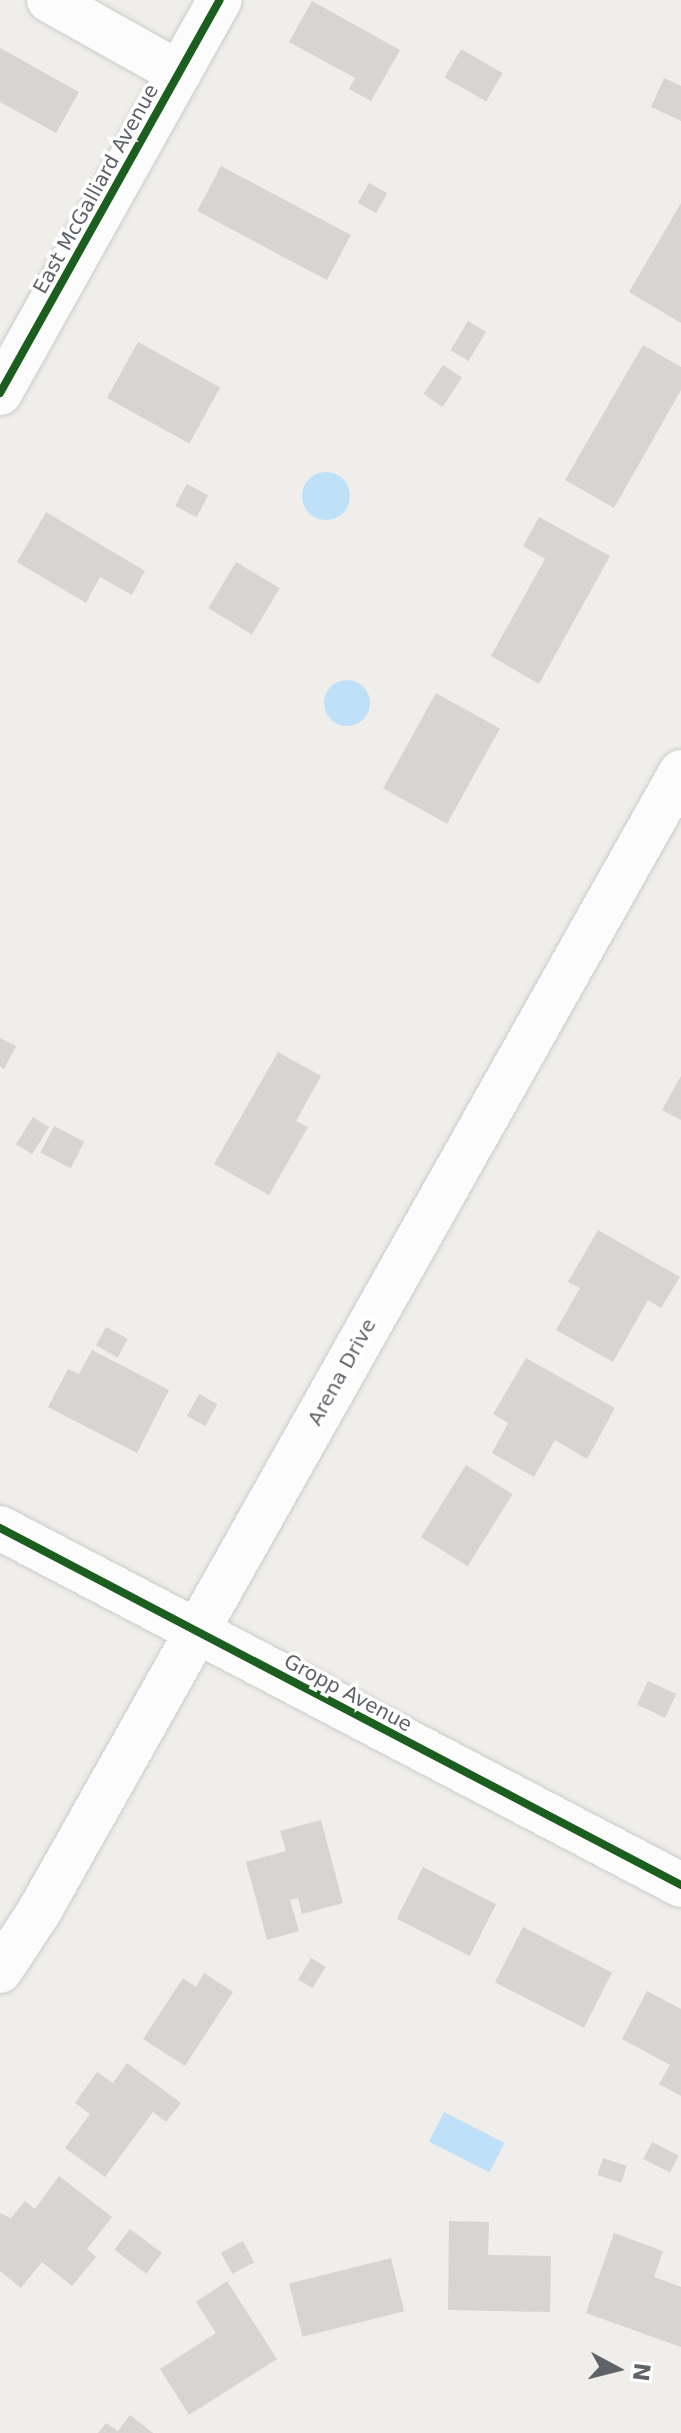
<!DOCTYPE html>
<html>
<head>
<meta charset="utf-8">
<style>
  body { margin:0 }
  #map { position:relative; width:681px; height:2433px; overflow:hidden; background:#efeeea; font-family:"DejaVu Sans",sans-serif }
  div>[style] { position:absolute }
  .water>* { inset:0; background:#bfe0f9; transform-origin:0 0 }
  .round { border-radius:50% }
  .building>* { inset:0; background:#d6d5d3; transform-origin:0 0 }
  .roads { filter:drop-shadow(0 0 2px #cbcccc) drop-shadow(0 0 2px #cbcccc) }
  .street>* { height:44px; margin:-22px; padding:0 22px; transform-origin:22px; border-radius:22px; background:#fdfcfc }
  .secondary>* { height:44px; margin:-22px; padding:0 22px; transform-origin:22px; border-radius:22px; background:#fdfcfc }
  .cycleway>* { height:8px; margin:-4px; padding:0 4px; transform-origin:4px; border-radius:4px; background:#1b5e20 }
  span { translate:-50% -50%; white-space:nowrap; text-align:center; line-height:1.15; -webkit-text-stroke:7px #fff; paint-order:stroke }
  .street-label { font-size:20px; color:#5f6368 }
  .north { position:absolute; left:577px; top:2329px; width:80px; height:80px; -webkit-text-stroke:6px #fff; paint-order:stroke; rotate:97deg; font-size:22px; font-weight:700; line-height:32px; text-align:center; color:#5f6368 }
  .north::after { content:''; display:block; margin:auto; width:28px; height:36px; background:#5f6368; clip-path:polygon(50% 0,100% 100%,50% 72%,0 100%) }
</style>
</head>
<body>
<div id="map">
  <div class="water">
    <div class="round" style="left:302px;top:472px;width:48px;height:48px"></div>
    <div class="round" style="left:324px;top:680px;width:46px;height:46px"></div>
    <div style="left:444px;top:2112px;width:68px;height:33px;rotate:27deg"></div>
  </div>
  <div class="building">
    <div style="clip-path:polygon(312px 1px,400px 50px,371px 101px,349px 89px,355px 78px,289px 42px)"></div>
    <div style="clip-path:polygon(0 48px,79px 92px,56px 133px,0 102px)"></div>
    <div style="left:461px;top:49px;width:48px;height:33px;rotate:30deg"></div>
    <div style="clip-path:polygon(664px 78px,681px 86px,681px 121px,651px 107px)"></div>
    <div style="left:221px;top:166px;width:147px;height:51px;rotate:28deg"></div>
    <div style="left:369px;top:183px;width:21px;height:23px;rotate:29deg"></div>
    <div style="clip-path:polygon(681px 203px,681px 323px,629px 292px)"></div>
    <div style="left:468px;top:321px;width:21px;height:34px;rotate:31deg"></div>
    <div style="left:138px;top:342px;width:94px;height:64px;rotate:29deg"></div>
    <div style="clip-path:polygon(643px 345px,681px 367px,681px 390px,614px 508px,565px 480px)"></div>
    <div style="left:443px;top:365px;width:23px;height:35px;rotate:34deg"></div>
    <div style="left:187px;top:484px;width:24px;height:25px;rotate:28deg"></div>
    <div style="clip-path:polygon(46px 512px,145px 571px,132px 595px,100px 577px,86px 603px,17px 562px)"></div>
    <div style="clip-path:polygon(539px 517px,610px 556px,539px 684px,491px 656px,545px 559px,523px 546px)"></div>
    <div style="left:236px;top:562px;width:51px;height:54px;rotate:31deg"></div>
    <div style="left:436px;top:693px;width:73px;height:109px;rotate:29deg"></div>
    <div style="clip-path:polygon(0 1038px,16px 1046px,4px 1069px,0 1066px)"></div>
    <div style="clip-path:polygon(278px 1052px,321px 1076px,296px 1121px,308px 1127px,269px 1195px,214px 1164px)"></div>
    <div style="clip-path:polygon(681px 1076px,681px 1120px,662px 1110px)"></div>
    <div style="left:33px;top:1117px;width:19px;height:32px;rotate:32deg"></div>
    <div style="left:54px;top:1126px;width:34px;height:30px;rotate:27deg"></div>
    <div style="clip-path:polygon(598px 1230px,680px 1277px,661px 1308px,648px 1300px,613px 1362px,556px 1330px,580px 1288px,568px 1282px)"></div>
    <div style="left:106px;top:1327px;width:25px;height:21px;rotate:29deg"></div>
    <div style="clip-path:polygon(92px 1350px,169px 1390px,137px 1453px,48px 1407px,68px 1369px,79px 1374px)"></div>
    <div style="clip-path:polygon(526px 1358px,615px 1408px,587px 1459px,555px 1440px,534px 1477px,492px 1453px,508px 1423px,493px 1414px)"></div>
    <div style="left:199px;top:1394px;width:21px;height:25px;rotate:29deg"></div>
    <div style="left:466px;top:1465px;width:55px;height:85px;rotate:32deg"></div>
    <div style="left:648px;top:1681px;width:31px;height:26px;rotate:25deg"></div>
    <div style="clip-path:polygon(321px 1820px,343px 1903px,302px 1914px,298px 1898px,290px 1900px,299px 1931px,267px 1940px,246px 1862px,286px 1851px,280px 1831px)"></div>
    <div style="left:423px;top:1867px;width:82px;height:58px;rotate:27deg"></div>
    <div style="left:523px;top:1927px;width:100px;height:62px;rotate:27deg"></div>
    <div style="left:311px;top:1958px;width:17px;height:25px;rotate:31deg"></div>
    <div style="clip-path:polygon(204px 1973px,233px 1992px,185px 2066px,143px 2039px,183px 1978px,196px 1987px)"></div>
    <div style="clip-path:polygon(647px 1991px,681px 2009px,681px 2096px,659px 2084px,670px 2065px,622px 2039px)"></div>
    <div style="clip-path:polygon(127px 2063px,181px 2103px,166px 2122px,153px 2112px,105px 2177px,65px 2148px,90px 2114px,75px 2103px,97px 2072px,113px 2083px)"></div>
    <div style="left:652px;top:2142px;width:30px;height:19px;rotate:27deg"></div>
    <div style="left:603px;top:2158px;width:25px;height:18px;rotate:18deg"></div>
    <div style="clip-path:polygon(59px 2176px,112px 2217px,87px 2249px,96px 2257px,72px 2286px,42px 2262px,21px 2288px,0 2271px,0 2213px,11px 2218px,25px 2201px,35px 2209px)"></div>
    <div style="clip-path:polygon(449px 2221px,489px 2222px,488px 2255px,551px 2256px,550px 2312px,448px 2310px)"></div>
    <div style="left:130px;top:2229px;width:40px;height:26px;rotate:37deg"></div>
    <div style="clip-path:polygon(614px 2233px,663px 2251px,654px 2277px,681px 2287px,681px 2347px,586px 2313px)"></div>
    <div style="left:243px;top:2241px;width:24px;height:25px;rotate:62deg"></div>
    <div style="left:391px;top:2258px;width:55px;height:105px;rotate:76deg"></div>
    <div style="clip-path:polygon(227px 2281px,277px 2359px,189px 2415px,160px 2369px,216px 2333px,196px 2302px)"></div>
    <div style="clip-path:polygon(130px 2415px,153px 2433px,98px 2433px,106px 2423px,118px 2431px)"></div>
  </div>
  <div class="roads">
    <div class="street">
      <div style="left:49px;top:0;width:149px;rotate:29.3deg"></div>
      <div style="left:0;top:393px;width:450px;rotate:-60.8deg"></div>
      <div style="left:0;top:1528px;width:769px;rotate:27.66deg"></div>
    </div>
    <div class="secondary">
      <div style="left:0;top:1971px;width:73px;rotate:-56.7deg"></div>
      <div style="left:40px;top:1910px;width:1306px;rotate:-60.61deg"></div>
    </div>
  </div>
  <div class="cycleway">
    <div style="left:0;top:393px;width:450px;rotate:-60.8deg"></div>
    <div style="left:0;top:1528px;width:769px;rotate:27.66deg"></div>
  </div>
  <div class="street-label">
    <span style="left:96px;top:189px;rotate:-61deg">East McGalliard Avenue</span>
    <span style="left:342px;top:1372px;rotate:-61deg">Arena Drive</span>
    <span style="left:348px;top:1693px;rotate:28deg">Gropp Avenue</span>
  </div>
  <div class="north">N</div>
</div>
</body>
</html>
